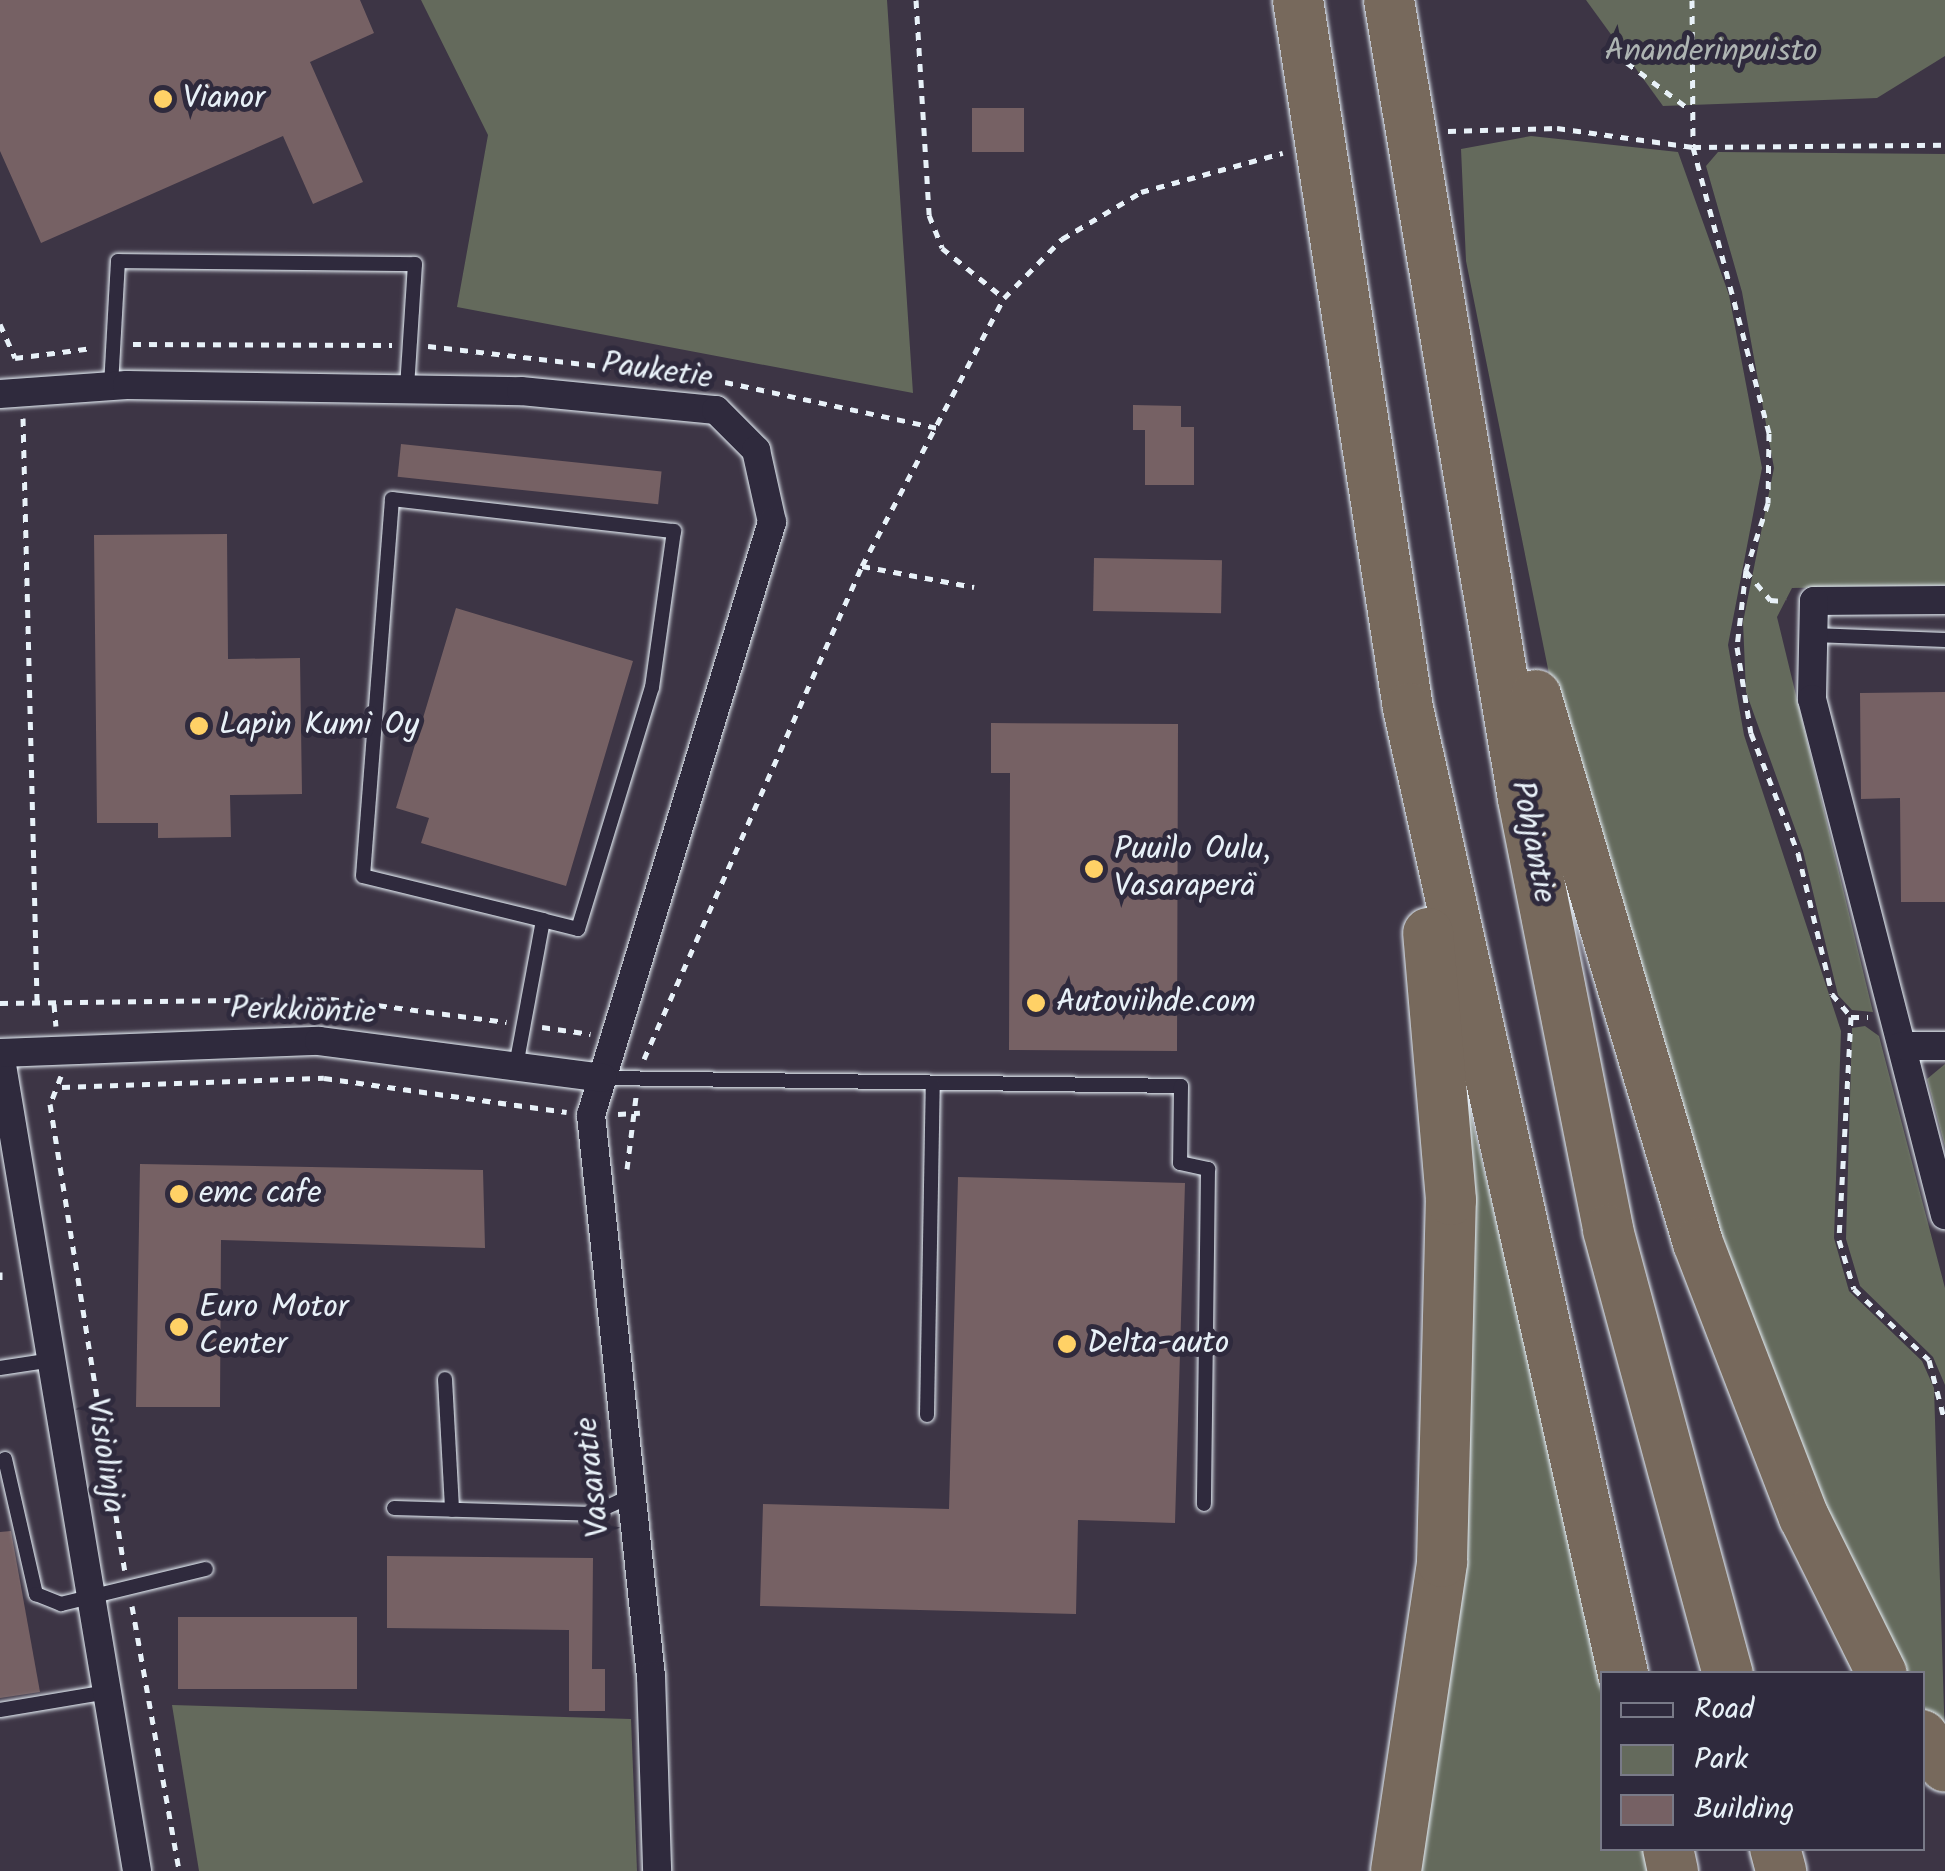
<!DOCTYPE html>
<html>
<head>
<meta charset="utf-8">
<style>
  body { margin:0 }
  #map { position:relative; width:1945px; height:1871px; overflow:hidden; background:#3d3545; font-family:Kalam,sans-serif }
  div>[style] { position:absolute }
  .green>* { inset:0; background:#646a5c }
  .building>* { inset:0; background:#766164; transform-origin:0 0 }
  .path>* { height:5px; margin-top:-2.5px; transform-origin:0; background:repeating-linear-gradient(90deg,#e8f1f8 0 8px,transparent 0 16px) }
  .roads { filter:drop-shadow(0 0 2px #e8f1f8) drop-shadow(0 0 2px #e8f1f8) }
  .lane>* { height:14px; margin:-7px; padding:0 7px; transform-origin:7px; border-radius:7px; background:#2f2a3d }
  .street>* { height:28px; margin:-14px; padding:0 14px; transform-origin:14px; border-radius:14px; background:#2f2a3d }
  .highway>* { height:50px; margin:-25px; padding:0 25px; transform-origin:25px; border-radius:25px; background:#77695c }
  .dots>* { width:28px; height:28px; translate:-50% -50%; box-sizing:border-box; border:5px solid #2f2a3d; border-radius:50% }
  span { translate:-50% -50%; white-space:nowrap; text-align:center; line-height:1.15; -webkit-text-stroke:10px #2f2a3d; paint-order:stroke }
  .park-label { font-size:32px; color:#adb4b2 }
  .poi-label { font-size:32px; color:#e8f1f8 }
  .left { translate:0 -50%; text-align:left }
  .street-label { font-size:32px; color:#e8f1f8 }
  .legend { position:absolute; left:1600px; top:1671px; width:325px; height:180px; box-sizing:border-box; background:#2f2a3d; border:2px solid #797a88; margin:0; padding:12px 18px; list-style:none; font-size:30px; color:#e8f1f8 }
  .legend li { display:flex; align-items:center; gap:20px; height:50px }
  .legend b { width:50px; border:2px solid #797a88 }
</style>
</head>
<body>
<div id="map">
  <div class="green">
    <div style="clip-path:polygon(421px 0,887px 0,913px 393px,457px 307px,488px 135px)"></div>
    <div style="clip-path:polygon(1586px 0,1945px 0,1945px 56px,1877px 98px,1663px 106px)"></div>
    <div style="clip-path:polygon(1531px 136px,1678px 152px,1729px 295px,1762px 468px,1728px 645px,1744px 735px,1841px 1031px,1834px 1238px,1849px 1291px,1922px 1361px,1934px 1388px,1945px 1742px,1923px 1711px,1922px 1674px,1898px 1673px,1710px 1240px,1576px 808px,1466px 261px,1461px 149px)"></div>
    <div style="clip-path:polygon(1718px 152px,1945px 154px,1945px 585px,1792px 588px,1777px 617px,1873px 1012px,1852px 1010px,1838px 995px,1803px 851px,1746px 692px,1743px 622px,1774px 468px,1742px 292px,1706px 166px)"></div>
    <div style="clip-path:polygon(1865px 1026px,1879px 1036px,1945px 1288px,1945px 1385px,1933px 1357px,1860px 1286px,1846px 1239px,1852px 1028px)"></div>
    <div style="clip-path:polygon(1945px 1064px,1945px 1147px,1927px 1079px)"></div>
    <div style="clip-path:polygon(1466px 1093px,1603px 1673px,1602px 1848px,1644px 1849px,1650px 1871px,1412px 1871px)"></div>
    <div style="clip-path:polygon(172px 1705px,631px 1719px,637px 1871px,199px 1871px)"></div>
  </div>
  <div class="building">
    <div style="clip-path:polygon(0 0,360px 0,374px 33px,310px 62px,363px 182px,313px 204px,283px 136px,41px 243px,0 151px)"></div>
    <div style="left:972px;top:108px;width:52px;height:44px"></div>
    <div style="clip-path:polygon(1133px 405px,1181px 406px,1181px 427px,1194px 427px,1194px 485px,1145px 485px,1145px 430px,1133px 430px)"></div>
    <div style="left:401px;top:444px;width:262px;height:33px;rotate:6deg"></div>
    <div style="clip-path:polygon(227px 534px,228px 659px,300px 658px,302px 794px,230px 795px,231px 837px,158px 838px,158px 823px,97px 823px,94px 535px)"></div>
    <div style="left:1094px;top:558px;width:128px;height:53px;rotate:1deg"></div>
    <div style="clip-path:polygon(456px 608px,633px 661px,566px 886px,421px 843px,429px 818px,396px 808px)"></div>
    <div style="clip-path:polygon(1945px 692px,1945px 902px,1901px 902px,1900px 798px,1861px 799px,1860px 693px)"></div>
    <div style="clip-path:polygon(991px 723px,1178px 724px,1177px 1051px,1009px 1050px,1010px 773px,991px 773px)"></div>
    <div style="clip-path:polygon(140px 1164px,483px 1170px,485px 1248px,221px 1240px,220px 1407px,136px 1407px)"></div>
    <div style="clip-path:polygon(958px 1177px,1185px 1183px,1175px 1523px,1078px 1520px,1076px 1614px,760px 1606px,763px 1504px,949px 1509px)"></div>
    <div style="clip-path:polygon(11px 1531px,40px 1692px,0 1698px,0 1532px)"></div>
    <div style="clip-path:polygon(387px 1556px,593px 1558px,592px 1669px,605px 1669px,605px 1711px,569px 1711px,569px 1630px,387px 1628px)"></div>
    <div style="left:178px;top:1617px;width:179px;height:72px"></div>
  </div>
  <div class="path">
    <div style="left:916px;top:0;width:215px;rotate:86.5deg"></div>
    <div style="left:929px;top:215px;width:35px;rotate:68deg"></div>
    <div style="left:942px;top:248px;width:80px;rotate:38.9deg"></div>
    <div style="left:1692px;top:0;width:147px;rotate:89.6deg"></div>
    <div style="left:1693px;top:147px;width:296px;rotate:75.1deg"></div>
    <div style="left:1769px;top:433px;width:70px;rotate:90.8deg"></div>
    <div style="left:1768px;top:503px;width:71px;rotate:108.2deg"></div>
    <div style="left:1746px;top:570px;width:78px;rotate:96.7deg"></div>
    <div style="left:1737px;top:647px;width:87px;rotate:80.8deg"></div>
    <div style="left:1751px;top:733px;width:129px;rotate:68.6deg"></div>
    <div style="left:1798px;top:853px;width:145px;rotate:76.4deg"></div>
    <div style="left:1832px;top:994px;width:30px;rotate:50deg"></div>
    <div style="left:1851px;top:1017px;width:17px"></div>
    <div style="left:1614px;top:53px;width:94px;rotate:36.7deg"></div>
    <div style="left:1448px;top:131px;width:109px;rotate:-1.6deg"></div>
    <div style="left:1557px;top:128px;width:137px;rotate:8deg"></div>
    <div style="left:1693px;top:147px;width:252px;rotate:-0.5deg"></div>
    <div style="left:0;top:324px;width:37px;rotate:66deg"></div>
    <div style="left:133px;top:344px;width:259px;rotate:0.2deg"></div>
    <div style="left:428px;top:346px;width:269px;rotate:6.6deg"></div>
    <div style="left:15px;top:358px;width:78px;rotate:-7.4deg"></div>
    <div style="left:725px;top:382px;width:217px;rotate:12.2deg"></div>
    <div style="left:23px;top:418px;width:583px;rotate:88.62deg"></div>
    <div style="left:862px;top:566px;width:114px;rotate:10.6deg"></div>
    <div style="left:1746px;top:571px;width:38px;rotate:50deg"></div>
    <div style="left:1770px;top:600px;width:16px;rotate:4deg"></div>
    <div style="left:0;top:1003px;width:331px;rotate:-0.7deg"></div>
    <div style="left:331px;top:999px;width:177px;rotate:7.5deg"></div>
    <div style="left:54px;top:1004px;width:22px;rotate:85deg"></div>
    <div style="left:1851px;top:1017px;width:223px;rotate:93.1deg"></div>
    <div style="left:1839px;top:1240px;width:51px;rotate:73deg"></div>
    <div style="left:1854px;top:1289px;width:103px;rotate:43.4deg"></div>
    <div style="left:1929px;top:1360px;width:64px;rotate:75.5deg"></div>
    <div style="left:542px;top:1027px;width:49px;rotate:8.3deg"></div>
    <div style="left:644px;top:1059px;width:539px;rotate:-66.15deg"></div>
    <div style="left:862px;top:566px;width:303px;rotate:-62.1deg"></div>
    <div style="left:1004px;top:298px;width:83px;rotate:-45.5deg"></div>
    <div style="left:1062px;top:239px;width:92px;rotate:-30.7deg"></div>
    <div style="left:1141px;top:192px;width:147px;rotate:-15.4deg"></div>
    <div style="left:61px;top:1076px;width:30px;rotate:111deg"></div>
    <div style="left:50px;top:1104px;width:472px;rotate:80.9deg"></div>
    <div style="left:62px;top:1087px;width:262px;rotate:-2deg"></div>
    <div style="left:324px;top:1078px;width:245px;rotate:8deg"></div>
    <div style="left:618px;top:1114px;width:22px;rotate:-3deg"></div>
    <div style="left:627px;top:1169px;width:73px;rotate:-82.9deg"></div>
    <div style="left:0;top:1272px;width:9px;rotate:90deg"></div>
    <div style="left:132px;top:1606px;width:269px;rotate:79.9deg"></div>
  </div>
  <div class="roads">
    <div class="lane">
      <div style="left:111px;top:386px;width:125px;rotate:-86.8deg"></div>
      <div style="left:118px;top:261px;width:297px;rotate:0.6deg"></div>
      <div style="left:415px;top:264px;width:125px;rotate:93.7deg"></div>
      <div style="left:1813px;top:635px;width:132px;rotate:2.2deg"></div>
      <div style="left:516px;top:1066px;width:148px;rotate:-79.5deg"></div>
      <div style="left:543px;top:920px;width:185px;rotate:-166.3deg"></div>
      <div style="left:363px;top:876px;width:378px;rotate:-85.6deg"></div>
      <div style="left:392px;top:499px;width:284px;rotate:6.5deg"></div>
      <div style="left:674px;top:531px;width:158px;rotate:98deg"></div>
      <div style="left:652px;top:687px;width:253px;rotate:107deg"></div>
      <div style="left:578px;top:929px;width:36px;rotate:-166deg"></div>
      <div style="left:603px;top:1078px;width:578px;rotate:0.79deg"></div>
      <div style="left:1181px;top:1086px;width:77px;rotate:90.7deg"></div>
      <div style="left:1180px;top:1163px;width:29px;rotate:12deg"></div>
      <div style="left:1208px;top:1169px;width:335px;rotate:90.7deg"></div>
      <div style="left:0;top:1368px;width:53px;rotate:-8.7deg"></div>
      <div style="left:445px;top:1379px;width:131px;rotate:86.9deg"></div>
      <div style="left:927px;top:1415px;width:331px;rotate:-89deg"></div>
      <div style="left:5px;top:1459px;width:139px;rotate:77.1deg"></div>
      <div style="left:36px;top:1594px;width:27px;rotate:22deg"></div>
      <div style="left:61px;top:1604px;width:149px;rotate:-13.6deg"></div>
      <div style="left:394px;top:1508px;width:198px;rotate:1.7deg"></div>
      <div style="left:592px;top:1514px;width:43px;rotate:-24.8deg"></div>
      <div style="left:0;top:1710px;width:109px;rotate:-9.5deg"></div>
    </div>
    <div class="street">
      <div style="left:0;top:394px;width:127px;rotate:-4.1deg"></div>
      <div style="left:127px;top:385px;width:394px;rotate:0.9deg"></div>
      <div style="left:521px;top:391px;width:196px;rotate:5.6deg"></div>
      <div style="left:716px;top:410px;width:57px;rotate:45deg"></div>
      <div style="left:756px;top:450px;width:74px;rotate:77.5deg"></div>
      <div style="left:772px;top:522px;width:620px;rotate:106.97deg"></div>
      <div style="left:591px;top:1115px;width:564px;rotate:83.9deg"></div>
      <div style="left:651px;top:1676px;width:195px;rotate:88.2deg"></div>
      <div style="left:1945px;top:600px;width:131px;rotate:179.6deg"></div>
      <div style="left:1814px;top:601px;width:98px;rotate:91.2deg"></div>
      <div style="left:1812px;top:699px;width:533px;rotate:75.55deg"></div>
      <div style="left:1902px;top:1046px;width:43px"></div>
      <div style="left:0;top:1053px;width:829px;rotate:80.49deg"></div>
      <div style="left:0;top:1053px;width:319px;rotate:-2.2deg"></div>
      <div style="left:319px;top:1041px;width:286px;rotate:7.4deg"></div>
    </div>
    <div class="highway">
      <div style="left:1298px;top:0;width:716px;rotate:81.17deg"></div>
      <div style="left:1408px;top:708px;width:990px;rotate:77.45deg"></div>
      <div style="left:1389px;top:0;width:810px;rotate:80.48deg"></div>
      <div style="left:1523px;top:799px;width:439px;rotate:78.8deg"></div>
      <div style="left:1608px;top:1230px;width:460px;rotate:74.9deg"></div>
      <div style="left:1536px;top:695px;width:571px;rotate:73.53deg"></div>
      <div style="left:1698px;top:1243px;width:294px;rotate:68.9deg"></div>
      <div style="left:1804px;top:1517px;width:175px;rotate:63.6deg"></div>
      <div style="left:1922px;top:1735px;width:39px;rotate:54deg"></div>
      <div style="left:1668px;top:1848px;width:24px;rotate:78deg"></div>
      <div style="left:1775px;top:1848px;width:24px;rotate:75deg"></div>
      <div style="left:1396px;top:1871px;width:312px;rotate:-81.5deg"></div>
      <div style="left:1442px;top:1562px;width:362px;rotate:-88.6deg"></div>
      <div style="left:1451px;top:1200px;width:268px;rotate:-94.9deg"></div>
    </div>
  </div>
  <div class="dots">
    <div style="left:163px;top:99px;background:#ffd166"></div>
    <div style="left:199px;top:726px;background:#ffd166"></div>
    <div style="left:1094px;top:869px;background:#ffd166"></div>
    <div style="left:1036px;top:1003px;background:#ffd166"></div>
    <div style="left:179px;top:1194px;background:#ffd166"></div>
    <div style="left:179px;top:1327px;background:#ffd166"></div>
    <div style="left:1067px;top:1344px;background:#ffd166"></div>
  </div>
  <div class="park-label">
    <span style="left:1711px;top:52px">Ananderinpuisto</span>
  </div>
  <div class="poi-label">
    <span class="left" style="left:183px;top:99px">Vianor</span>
    <span class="left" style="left:219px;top:726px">Lapin Kumi Oy</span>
    <span class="left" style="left:1114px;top:869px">Puuilo Oulu,<br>Vasaraperä</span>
    <span class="left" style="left:1056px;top:1003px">Autoviihde.com</span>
    <span class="left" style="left:199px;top:1194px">emc cafe</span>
    <span class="left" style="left:199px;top:1327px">Euro Motor<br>Center</span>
    <span class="left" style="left:1087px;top:1344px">Delta-auto</span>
  </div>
  <div class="street-label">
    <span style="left:657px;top:372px;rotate:8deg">Pauketie</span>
    <span style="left:1532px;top:842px;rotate:79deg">Pohjantie</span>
    <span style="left:303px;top:1012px;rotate:2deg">Perkkiöntie</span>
    <span style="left:104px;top:1456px;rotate:81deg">Visiolinja</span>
    <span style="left:594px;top:1477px;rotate:-96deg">Vasaratie</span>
  </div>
  <ul class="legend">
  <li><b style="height:12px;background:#2f2a3d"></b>Road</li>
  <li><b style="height:28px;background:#646a5c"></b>Park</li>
  <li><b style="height:28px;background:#766164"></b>Building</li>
  </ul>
</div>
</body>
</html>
